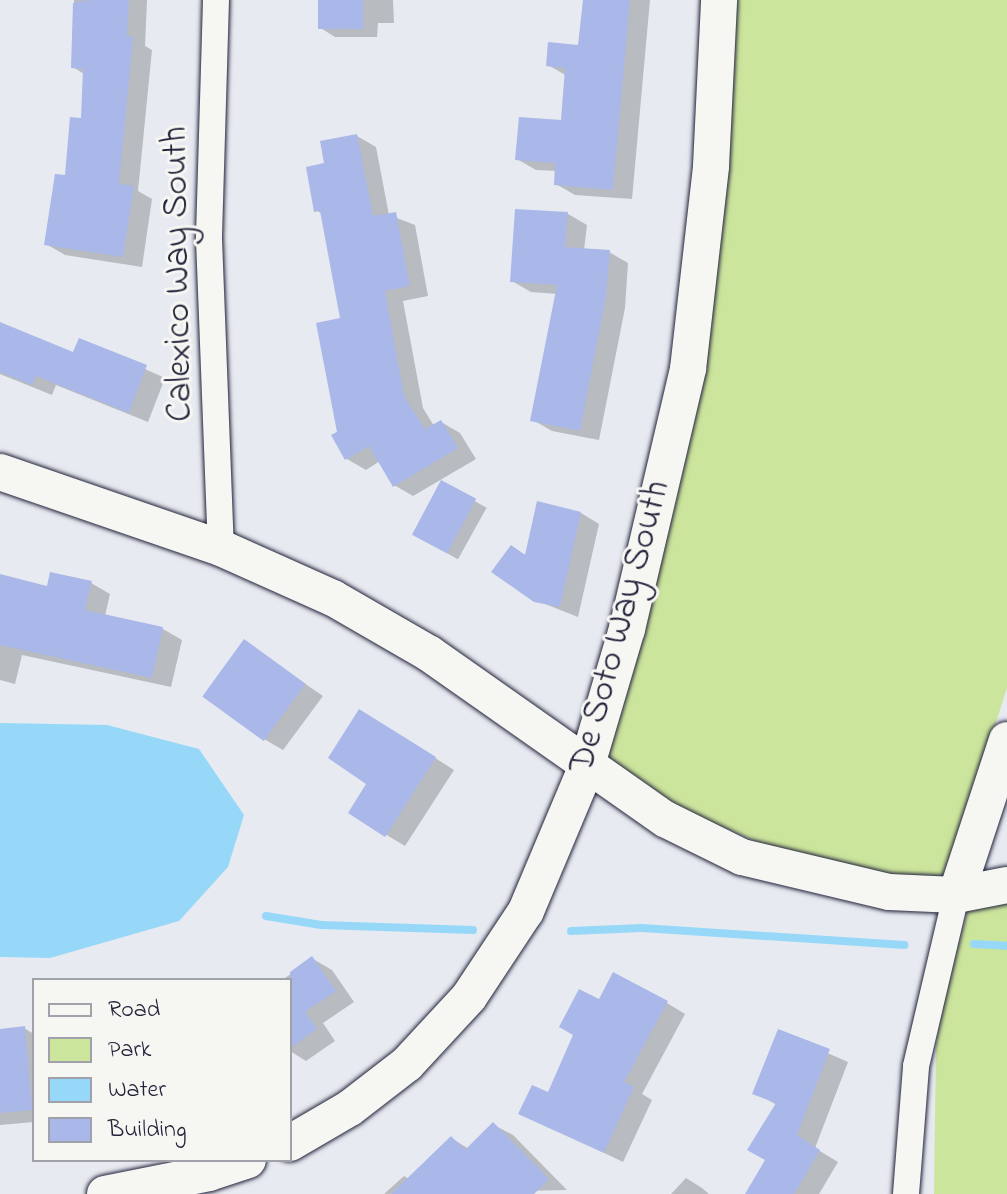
<!DOCTYPE html>
<html>
<head>
<meta charset="utf-8">
<style>
  body { margin:0 }
  #map { position:relative; width:1007px; height:1194px; overflow:hidden; background:#e7eaf0; font-family:"Indie Flower",sans-serif }
  div>[style] { position:absolute }
  .green>* { inset:0; background:#cce59c }
  .water>* { inset:0; background:#97d8f8 }
  .shadow>* { inset:0; background:#0003; transform-origin:0 0 }
  .stream>* { height:8px; margin:-4px; padding:0 4px; transform-origin:4px; border-radius:4px; background:#97d8f8 }
  .building>* { inset:0; background:#a9b8e8; transform-origin:0 0 }
  .roads { filter:drop-shadow(0 0 2px #22223b) drop-shadow(0 0 2px #22223b) }
  .street>* { height:26px; margin:-13px; padding:0 13px; transform-origin:13px; border-radius:13px; background:#f6f6f2 }
  .secondary>* { height:36px; margin:-18px; padding:0 18px; transform-origin:18px; border-radius:18px; background:#f6f6f2 }
  span { translate:-50% -50%; white-space:nowrap; text-align:center; line-height:1.15; -webkit-text-stroke:6px #f6f6f2; paint-order:stroke }
  .street-label { font-size:36px; color:#22223b }
  .legend { position:absolute; left:32px; top:978px; width:260px; height:184px; box-sizing:border-box; background:#f6f6f2; border:2px solid #a1a1a9; margin:0; padding:10px 14px; list-style:none; font-size:24px; color:#22223b }
  .legend li { display:flex; align-items:center; gap:16px; height:40px }
  .legend b { width:40px; border:2px solid #a1a1a9 }
</style>
</head>
<body>
<div id="map">
  <div class="green">
    <div style="clip-path:polygon(736px 0,1007px 0,1007px 688px,945px 881px,895px 878px,844px 868px,753px 840px,668px 803px,613px 766px,604px 748px)"></div>
    <div style="clip-path:polygon(1007px 900px,1007px 1194px,934px 1194px,936px 1046px,945px 991px,969px 907px)"></div>
  </div>
  <div class="water">
    <div style="clip-path:polygon(0 723px,107px 725px,199px 749px,244px 815px,228px 867px,179px 921px,50px 958px,0 957px)"></div>
  </div>
  <div class="shadow">
    <div style="clip-path:polygon(74px 0,147px 0,145px 46px,152px 50px,138px 191px,152px 199px,142px 267px,65px 255px,46px 244px,83px 120px,84px 74px,73px 67px)"></div>
    <div style="clip-path:polygon(320px 0,393px 0,394px 23px,378px 23px,377px 37px,335px 37px,319px 27px)"></div>
    <div style="clip-path:polygon(584px 0,650px 0,632px 199px,575px 195px,556px 184px,557px 171px,536px 170px,517px 159px,563px 122px,567px 76px,548px 65px,579px 47px)"></div>
    <div style="clip-path:polygon(357px 136px,376px 147px,389px 215px,415px 225px,428px 296px,403px 301px,423px 408px,434px 426px,441px 422px,460px 433px,476px 459px,413px 496px,394px 485px,380px 461px,366px 470px,347px 459px,339px 433px,343px 320px,322px 214px,316px 210px,327px 165px)"></div>
    <div style="clip-path:polygon(568px 214px,587px 225px,584px 250px,609px 252px,628px 263px,625px 308px,599px 440px,552px 431px,533px 420px,558px 294px,531px 292px,512px 281px)"></div>
    <div style="clip-path:polygon(0 324px,74px 354px,80px 340px,165px 378px,148px 422px,56px 385px,52px 395px,0 374px)"></div>
    <div style="left:442px;top:483px;width:51px;height:59px;rotate:29deg"></div>
    <div style="clip-path:polygon(581px 513px,599px 524px,578px 617px,535px 600px,512px 547px,527px 556px)"></div>
    <div style="clip-path:polygon(0 576px,49px 588px,91px 583px,110px 594px,105px 616px,163px 629px,182px 640px,171px 687px,22px 655px,15px 684px,0 680px)"></div>
    <div style="clip-path:polygon(244px 642px,323px 696px,283px 750px,264px 739px)"></div>
    <div style="clip-path:polygon(379px 722px,454px 770px,405px 846px,350px 813px,369px 783px)"></div>
    <div style="clip-path:polygon(313px 959px,332px 970px,354px 1002px,323px 1023px,335px 1041px,306px 1061px,290px 1051px,290px 980px,282px 980px)"></div>
    <div style="clip-path:polygon(599px 1002px,667px 1003px,685px 1014px,642px 1094px,652px 1100px,623px 1162px,521px 1113px,549px 1094px,576px 1035px)"></div>
    <div style="clip-path:polygon(24px 1028px,34px 1034px,34px 1122px,0 1125px,0 1031px)"></div>
    <div style="clip-path:polygon(779px 1032px,848px 1062px,815px 1148px,838px 1162px,819px 1194px,751px 1194px,768px 1160px,777px 1105px,755px 1093px)"></div>
    <div style="clip-path:polygon(494px 1125px,513px 1135px,567px 1190px,384px 1194px,404px 1176px,409px 1179px,451px 1138px,469px 1149px)"></div>
    <div style="clip-path:polygon(686px 1178px,702px 1188px,709px 1194px,671px 1194px)"></div>
  </div>
  <div class="stream">
    <div style="left:266px;top:916px;width:56px;rotate:9.3deg"></div>
    <div style="left:321px;top:925px;width:152px;rotate:1.9deg"></div>
    <div style="left:571px;top:931px;width:71px;rotate:-2.4deg"></div>
    <div style="left:642px;top:928px;width:263px;rotate:3.7deg"></div>
    <div style="left:974px;top:944px;width:33px;rotate:3deg"></div>
  </div>
  <div class="building">
    <div style="clip-path:polygon(90px 0,129px 0,127px 36px,133px 37px,119px 184px,134px 186px,123px 257px,44px 245px,55px 174px,65px 175px,70px 117px,81px 118px,83px 69px,71px 68px,73px 3px)"></div>
    <div style="left:318px;top:0;width:45px;height:29px"></div>
    <div style="clip-path:polygon(583px 0,630px 0,613px 190px,554px 185px,555px 163px,515px 160px,519px 117px,561px 120px,565px 68px,546px 66px,548px 42px,578px 45px)"></div>
    <div style="clip-path:polygon(357px 134px,373px 216px,396px 212px,410px 286px,385px 291px,404px 396px,425px 429px,441px 420px,458px 448px,393px 487px,369px 446px,345px 460px,331px 435px,337px 432px,316px 323px,340px 318px,320px 211px,314px 212px,306px 167px,324px 163px,320px 141px)"></div>
    <div style="clip-path:polygon(515px 209px,568px 212px,565px 247px,610px 250px,606px 296px,580px 431px,530px 421px,557px 285px,510px 282px)"></div>
    <div style="clip-path:polygon(0 322px,73px 352px,79px 338px,147px 365px,129px 413px,36px 376px,32px 385px,0 372px)"></div>
    <div style="left:441px;top:480px;width:40px;height:62px;rotate:28deg"></div>
    <div style="clip-path:polygon(537px 501px,581px 512px,560px 607px,534px 602px,491px 572px,511px 545px,525px 555px)"></div>
    <div style="clip-path:polygon(50px 572px,92px 581px,85px 610px,163px 627px,152px 678px,0 645px,0 574px,47px 586px)"></div>
    <div style="left:244px;top:639px;width:76px;height:71px;rotate:36deg"></div>
    <div style="clip-path:polygon(359px 709px,436px 757px,385px 837px,348px 813px,366px 784px,328px 758px)"></div>
    <div style="clip-path:polygon(312px 956px,336px 991px,305px 1012px,317px 1029px,290px 1048px,290px 972px)"></div>
    <div style="clip-path:polygon(613px 972px,668px 1001px,624px 1082px,634px 1087px,604px 1153px,518px 1114px,532px 1085px,548px 1092px,573px 1035px,559px 1027px,579px 989px,599px 999px)"></div>
    <div style="clip-path:polygon(25px 1026px,32px 1110px,0 1113px,0 1029px)"></div>
    <div style="clip-path:polygon(778px 1029px,830px 1049px,797px 1135px,820px 1150px,794px 1194px,745px 1194px,765px 1160px,747px 1150px,776px 1103px,752px 1094px)"></div>
    <div style="clip-path:polygon(493px 1122px,549px 1179px,534px 1194px,391px 1194px,451px 1136px,465px 1150px)"></div>
  </div>
  <div class="roads">
    <div class="street">
      <div style="left:216px;top:0;width:239px;rotate:91.7deg"></div>
      <div style="left:209px;top:239px;width:309px;rotate:87.8deg"></div>
      <div style="left:906px;top:1194px;width:128px;rotate:-85.5deg"></div>
      <div style="left:916px;top:1066px;width:176px;rotate:-76.8deg"></div>
    </div>
    <div class="secondary">
      <div style="left:0;top:472px;width:234px;rotate:19deg"></div>
      <div style="left:221px;top:548px;width:123px;rotate:24.1deg"></div>
      <div style="left:333px;top:598px;width:112px;rotate:30deg"></div>
      <div style="left:430px;top:654px;width:287px;rotate:35.1deg"></div>
      <div style="left:665px;top:819px;width:86px;rotate:26.3deg"></div>
      <div style="left:742px;top:857px;width:151px;rotate:13.4deg"></div>
      <div style="left:889px;top:892px;width:67px;rotate:2.6deg"></div>
      <div style="left:956px;top:895px;width:52px;rotate:-11.1deg"></div>
      <div style="left:956px;top:895px;width:163px;rotate:-71.8deg"></div>
      <div style="left:290px;top:1143px;width:69px;rotate:-30.3deg"></div>
      <div style="left:350px;top:1108px;width:72px;rotate:-37.7deg"></div>
      <div style="left:407px;top:1064px;width:91px;rotate:-47.2deg"></div>
      <div style="left:469px;top:997px;width:103px;rotate:-56.5deg"></div>
      <div style="left:526px;top:911px;width:155px;rotate:-67.2deg"></div>
      <div style="left:586px;top:768px;width:145px;rotate:-73.6deg"></div>
      <div style="left:627px;top:629px;width:267px;rotate:-76.8deg"></div>
      <div style="left:688px;top:369px;width:204px;rotate:-83.5deg"></div>
      <div style="left:711px;top:166px;width:166px;rotate:-87.2deg"></div>
      <div style="left:105px;top:1194px;width:106px;rotate:-11.4deg"></div>
      <div style="left:209px;top:1173px;width:41px;rotate:-18.4deg"></div>
    </div>
  </div>
  <div class="street-label">
    <span style="left:179px;top:274px;rotate:-91deg">Calexico Way South</span>
    <span style="left:621px;top:627px;rotate:-75deg">De Soto Way South</span>
  </div>
  <ul class="legend">
  <li><b style="height:10px;background:#f6f6f2"></b>Road</li>
  <li><b style="height:22px;background:#cce59c"></b>Park</li>
  <li><b style="height:22px;background:#97d8f8"></b>Water</li>
  <li><b style="height:22px;background:#a9b8e8"></b>Building</li>
  </ul>
</div>
</body>
</html>
